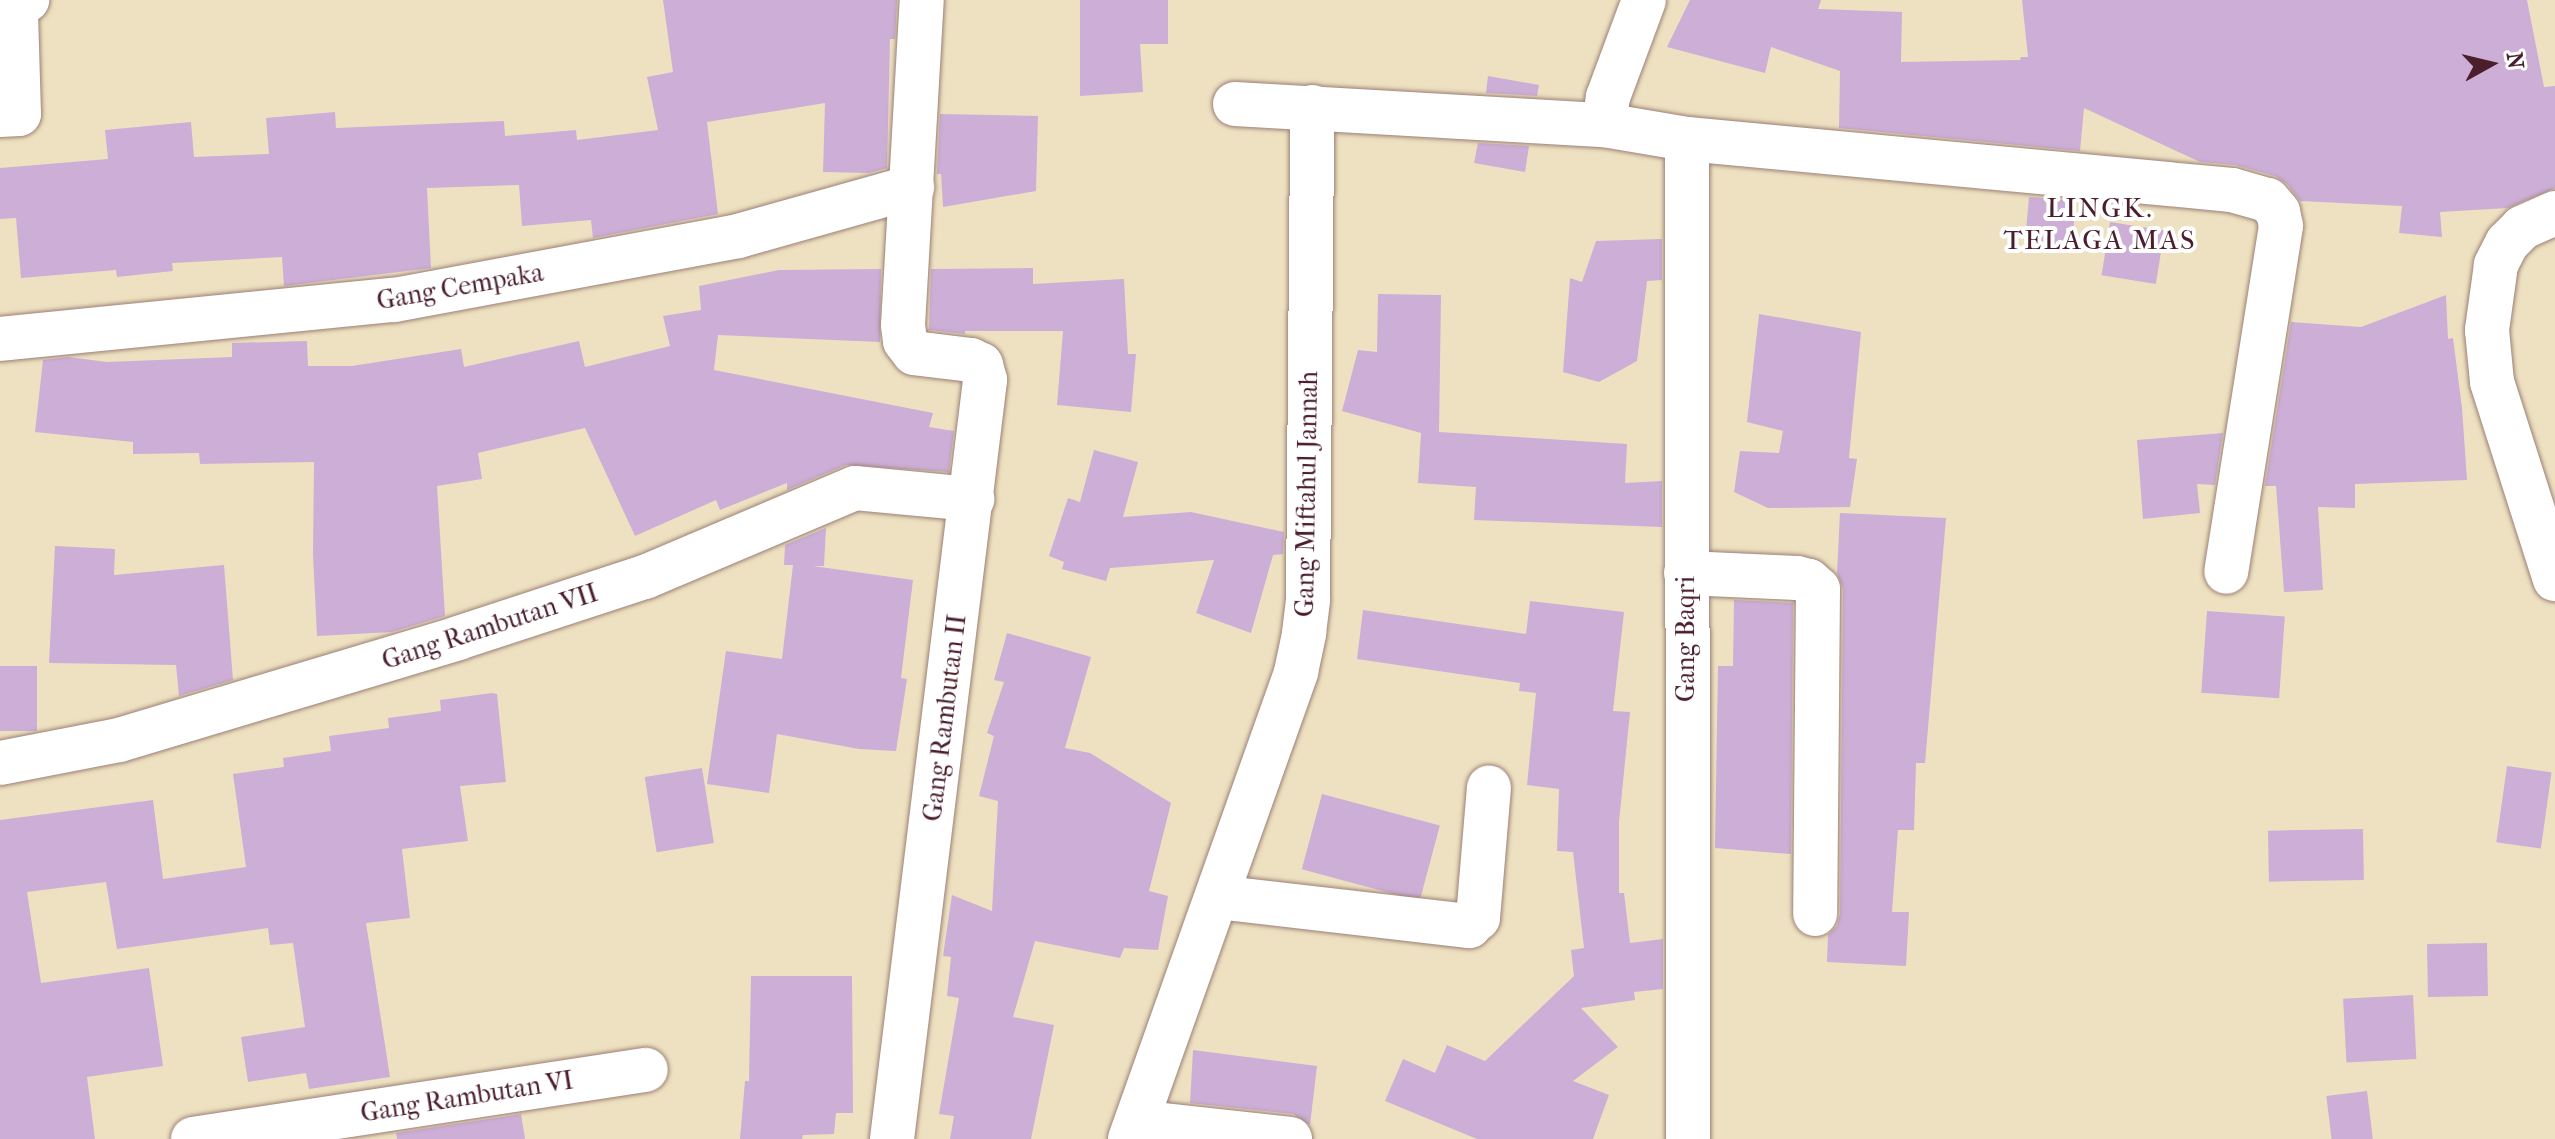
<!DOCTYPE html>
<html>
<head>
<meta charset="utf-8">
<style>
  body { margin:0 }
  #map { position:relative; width:2555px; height:1139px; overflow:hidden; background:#eee1c1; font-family:"IM FELL French Canon",serif }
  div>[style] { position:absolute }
  .building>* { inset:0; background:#cdaed7; transform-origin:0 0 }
  .roads { filter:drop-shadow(0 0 2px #9c8076) drop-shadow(0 0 2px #9c8076) }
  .minor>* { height:44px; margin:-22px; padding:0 22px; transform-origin:22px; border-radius:22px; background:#fff }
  span { translate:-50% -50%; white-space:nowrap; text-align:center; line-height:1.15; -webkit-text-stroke:8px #fff; paint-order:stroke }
  .street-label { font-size:26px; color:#4a1f2b }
  .neighbourhood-label { font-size:28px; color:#4a1f2b; letter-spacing:2px }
  .north { position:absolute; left:2451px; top:24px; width:80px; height:80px; -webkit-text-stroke:6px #fff; paint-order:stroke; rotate:82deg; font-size:22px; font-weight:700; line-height:32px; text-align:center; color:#4a1f2b }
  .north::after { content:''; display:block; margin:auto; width:28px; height:36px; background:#4a1f2b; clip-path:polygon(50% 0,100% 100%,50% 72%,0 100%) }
</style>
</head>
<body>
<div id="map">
  <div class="building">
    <div style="clip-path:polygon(663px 0,897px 0,895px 39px,890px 39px,887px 168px,869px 173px,823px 172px,825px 103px,707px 122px,718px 214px,593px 238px,591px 220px,522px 226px,519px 185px,427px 188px,431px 268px,284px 286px,282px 257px,172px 263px,173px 271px,117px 277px,116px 270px,21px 278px,16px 218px,0 219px,0 168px,108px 159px,105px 130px,191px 122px,194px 157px,269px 154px,266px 118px,335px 112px,336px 128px,504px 121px,505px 136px,576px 130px,577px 140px,658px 130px,647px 77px,673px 72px)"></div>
    <div style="clip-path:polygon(1080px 0,1168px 0,1168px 44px,1140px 44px,1143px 92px,1080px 96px)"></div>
    <div style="clip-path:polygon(1690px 0,1821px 0,1818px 9px,1902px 12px,1901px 62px,2020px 60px,2021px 57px,2028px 57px,2022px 0,2527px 0,2544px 87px,2555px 86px,2555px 188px,2508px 208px,2440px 212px,2442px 237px,2399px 233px,2402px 206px,2300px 201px,2287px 184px,2275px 176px,2235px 165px,2200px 162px,2084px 108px,2080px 151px,1839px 128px,1840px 71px,1771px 47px,1765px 73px,1667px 47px)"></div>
    <div style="clip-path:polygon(1488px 76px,1539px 85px,1537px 96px,1486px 93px)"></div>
    <div style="clip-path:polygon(940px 114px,1038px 116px,1036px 191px,943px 207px,941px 174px,937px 174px)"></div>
    <div style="clip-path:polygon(1478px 143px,1529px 146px,1525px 172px,1474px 163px)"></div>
    <div style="left:2029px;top:197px;width:47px;height:46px;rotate:5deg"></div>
    <div style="left:2110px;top:222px;width:55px;height:54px;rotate:9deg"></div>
    <div style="clip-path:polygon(1662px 239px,1662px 280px,1647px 281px,1637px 361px,1599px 382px,1563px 372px,1570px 278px,1582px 282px,1596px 241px)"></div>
    <div style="clip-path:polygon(1033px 268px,1033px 284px,1124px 279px,1128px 354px,1136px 354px,1131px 412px,1057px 405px,1063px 331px,965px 331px,965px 334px,929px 330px,931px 269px)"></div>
    <div style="clip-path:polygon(881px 269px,880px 342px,718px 335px,714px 370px,933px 413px,929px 427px,954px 431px,949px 472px,846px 465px,787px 490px,787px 483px,720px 510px,716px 500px,635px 536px,585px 428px,478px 453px,482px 479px,437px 486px,445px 616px,392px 632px,317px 636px,313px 555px,314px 462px,200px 464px,199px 453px,133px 454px,133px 442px,35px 432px,43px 360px,68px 357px,107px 362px,232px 357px,232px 343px,307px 341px,308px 366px,352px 366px,461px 349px,464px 367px,579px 341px,585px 367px,670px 346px,663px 316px,701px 310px,699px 286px,779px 270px)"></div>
    <div style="clip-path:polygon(1378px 294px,1441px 295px,1439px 432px,1627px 444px,1625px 483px,1662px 481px,1662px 527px,1474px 520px,1476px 487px,1418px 483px,1421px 433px,1342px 411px,1358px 350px,1377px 352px)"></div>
    <div style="clip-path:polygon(2446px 295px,2448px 339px,2453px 338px,2462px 408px,2467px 480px,2355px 484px,2355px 508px,2318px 507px,2323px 590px,2284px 592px,2276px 486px,2265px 486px,2291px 322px,2361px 327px)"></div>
    <div style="clip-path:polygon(1759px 314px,1861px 332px,1849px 458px,1857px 459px,1850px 507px,1768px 508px,1734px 492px,1740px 451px,1779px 453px,1783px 431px,1747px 422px)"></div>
    <div style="clip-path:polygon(2223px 433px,2215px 485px,2197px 484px,2200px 513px,2143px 519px,2137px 440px)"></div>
    <div style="clip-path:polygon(1094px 450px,1138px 462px,1123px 517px,1191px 512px,1284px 532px,1283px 554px,1273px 555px,1251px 633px,1196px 613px,1214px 560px,1110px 568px,1106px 581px,1062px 569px,1064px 562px,1049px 556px,1068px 498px,1080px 502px)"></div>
    <div style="clip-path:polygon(1840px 513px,1946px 518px,1925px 763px,1916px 763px,1914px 830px,1898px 830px,1892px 912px,1909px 912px,1906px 966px,1827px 962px,1828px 935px,1837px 926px,1840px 914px,1843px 589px,1837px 573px)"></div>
    <div style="clip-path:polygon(826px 528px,824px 566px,813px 566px,913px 580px,901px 678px,907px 679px,896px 751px,859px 749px,777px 734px,769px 793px,707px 784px,726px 651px,782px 659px,793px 565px,784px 565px,785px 545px)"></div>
    <div style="clip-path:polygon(55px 546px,115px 549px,114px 575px,224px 565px,233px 680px,179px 696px,176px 665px,49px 663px)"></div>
    <div style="clip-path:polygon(1734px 600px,1793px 603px,1791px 854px,1715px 848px,1718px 666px,1733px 666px)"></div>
    <div style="clip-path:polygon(1530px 601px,1624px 612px,1613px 711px,1630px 712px,1619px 822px,1619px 893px,1624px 893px,1630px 943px,1663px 939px,1663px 989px,1634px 992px,1635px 1000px,1581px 1008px,1618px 1047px,1573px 1081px,1609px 1095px,1593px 1139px,1477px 1139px,1385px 1101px,1403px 1059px,1435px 1073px,1447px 1045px,1485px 1061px,1574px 976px,1571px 950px,1584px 948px,1573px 852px,1557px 851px,1559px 789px,1527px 785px,1536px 693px,1519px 691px,1520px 683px,1357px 659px,1363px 610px,1526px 634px)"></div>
    <div style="left:2207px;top:611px;width:78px;height:82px;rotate:4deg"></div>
    <div style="clip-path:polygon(1007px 633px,1091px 657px,1065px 748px,1090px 753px,1171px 803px,1149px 891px,1168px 896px,1158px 950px,1124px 948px,1120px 958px,1035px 941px,1013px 1017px,1054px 1025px,1031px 1139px,950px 1139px,954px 1116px,939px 1114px,959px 998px,947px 996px,951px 957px,943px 956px,952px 895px,992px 911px,998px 801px,979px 796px,994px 736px,987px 733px,1004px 682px,994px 680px)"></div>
    <div style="left:0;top:666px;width:37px;height:65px"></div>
    <div style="clip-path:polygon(492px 693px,497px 694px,506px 782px,460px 786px,468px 841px,402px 849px,410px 918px,366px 923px,390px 1077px,309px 1089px,306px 1073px,248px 1082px,241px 1037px,305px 1027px,293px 943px,270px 945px,268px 928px,117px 949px,106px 882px,27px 892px,41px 983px,149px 968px,163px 1066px,87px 1077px,95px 1139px,0 1139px,0 820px,153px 800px,163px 879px,246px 867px,233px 774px,284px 767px,283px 758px,331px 751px,329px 736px,389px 728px,388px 718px,441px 711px,440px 700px)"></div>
    <div style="left:2507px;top:766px;width:45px;height:77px;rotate:8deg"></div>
    <div style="left:702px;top:768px;width:76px;height:58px;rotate:81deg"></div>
    <div style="left:1322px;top:794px;width:122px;height:78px;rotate:15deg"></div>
    <div style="left:2363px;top:829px;width:51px;height:95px;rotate:89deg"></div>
    <div style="left:2487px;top:943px;width:53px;height:60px;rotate:89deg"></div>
    <div style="clip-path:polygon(751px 976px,852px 976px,853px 1113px,836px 1113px,834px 1134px,803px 1135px,802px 1139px,740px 1139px,745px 1081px,749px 1081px)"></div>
    <div style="left:2413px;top:995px;width:64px;height:70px;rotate:87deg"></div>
    <div style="clip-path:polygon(1193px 1050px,1317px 1066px,1310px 1125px,1293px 1114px,1190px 1103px)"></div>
    <div style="left:2367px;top:1091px;width:48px;height:41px;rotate:83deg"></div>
    <div style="clip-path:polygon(521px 1114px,525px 1139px,397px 1139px,396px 1133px)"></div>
  </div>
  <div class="roads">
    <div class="minor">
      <div style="left:1235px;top:104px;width:370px;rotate:3.3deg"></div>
      <div style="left:1604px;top:125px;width:84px;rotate:9.6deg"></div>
      <div style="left:1687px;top:139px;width:547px;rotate:5.35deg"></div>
      <div style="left:2232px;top:190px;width:37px;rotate:16deg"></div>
      <div style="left:2268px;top:200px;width:16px;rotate:50deg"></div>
      <div style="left:2278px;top:212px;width:14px;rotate:78deg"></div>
      <div style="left:2281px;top:226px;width:350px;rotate:99deg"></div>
      <div style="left:0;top:115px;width:19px;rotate:-3deg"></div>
      <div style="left:19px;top:114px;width:101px;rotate:-91.7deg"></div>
      <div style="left:16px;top:13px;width:11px;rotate:-68deg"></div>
      <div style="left:20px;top:3px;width:8px;rotate:-23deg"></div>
      <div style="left:1604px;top:125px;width:28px;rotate:-82deg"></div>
      <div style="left:1608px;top:97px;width:103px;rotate:-69.6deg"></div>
      <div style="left:1687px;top:139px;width:1000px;rotate:89.94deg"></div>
      <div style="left:2555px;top:213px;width:36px;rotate:156deg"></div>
      <div style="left:2522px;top:228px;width:21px;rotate:135deg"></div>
      <div style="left:2507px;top:243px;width:25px;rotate:117deg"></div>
      <div style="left:2496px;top:265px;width:66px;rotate:97.9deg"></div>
      <div style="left:2487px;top:330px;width:52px;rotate:84.5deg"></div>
      <div style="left:2492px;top:382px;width:207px;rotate:72.3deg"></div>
      <div style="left:0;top:339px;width:396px;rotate:-5.7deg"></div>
      <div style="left:394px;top:300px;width:350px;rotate:-10.5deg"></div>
      <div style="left:738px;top:236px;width:181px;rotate:-15.7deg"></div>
      <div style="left:1686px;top:573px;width:111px;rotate:2.6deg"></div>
      <div style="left:1797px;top:578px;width:12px;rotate:14deg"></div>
      <div style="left:1809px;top:581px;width:12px;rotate:42deg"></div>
      <div style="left:1818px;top:589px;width:325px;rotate:90.5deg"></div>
      <div style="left:0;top:763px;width:121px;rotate:-10.9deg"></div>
      <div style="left:119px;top:740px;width:354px;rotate:-16.7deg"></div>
      <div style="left:458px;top:638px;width:197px;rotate:-18.1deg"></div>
      <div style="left:645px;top:577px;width:228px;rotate:-23deg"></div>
      <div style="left:855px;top:488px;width:118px;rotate:5.4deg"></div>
      <div style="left:1217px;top:897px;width:254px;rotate:6.6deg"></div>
      <div style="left:1469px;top:926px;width:12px;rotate:-42deg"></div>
      <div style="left:1478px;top:918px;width:131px;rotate:-85.2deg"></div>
      <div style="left:1137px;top:1122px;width:154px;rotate:6.3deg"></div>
      <div style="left:193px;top:1139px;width:458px;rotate:-8.7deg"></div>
      <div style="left:892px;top:1139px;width:765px;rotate:-83.01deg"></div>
      <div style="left:985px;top:380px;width:16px;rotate:-105deg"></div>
      <div style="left:981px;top:365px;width:11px;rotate:-153deg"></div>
      <div style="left:971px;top:360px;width:57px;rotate:-173deg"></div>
      <div style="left:914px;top:353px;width:15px;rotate:-127deg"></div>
      <div style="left:905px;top:341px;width:16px;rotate:-97deg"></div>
      <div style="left:903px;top:325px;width:326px;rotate:-86.7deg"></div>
      <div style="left:1130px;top:1139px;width:496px;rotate:-70.4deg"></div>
      <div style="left:1296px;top:672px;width:40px;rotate:-78deg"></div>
      <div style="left:1304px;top:633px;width:34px;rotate:-83deg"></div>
      <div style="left:1308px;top:599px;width:492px;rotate:-89.5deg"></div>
    </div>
  </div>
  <div class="street-label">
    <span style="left:460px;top:287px;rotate:-10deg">Gang Cempaka</span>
    <span style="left:1307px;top:494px;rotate:-89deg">Gang Miftahul Jannah</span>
    <span style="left:490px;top:627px;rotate:-18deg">Gang Rambutan VII</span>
    <span style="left:1686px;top:639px;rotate:-90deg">Gang Baqri</span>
    <span style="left:945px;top:718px;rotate:-83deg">Gang Rambutan II</span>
    <span style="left:467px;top:1097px;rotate:-9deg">Gang Rambutan VI</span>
  </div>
  <div class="neighbourhood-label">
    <span style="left:2100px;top:224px">LINGK.<br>TELAGA MAS</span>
  </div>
  <div class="north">N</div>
</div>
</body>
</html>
